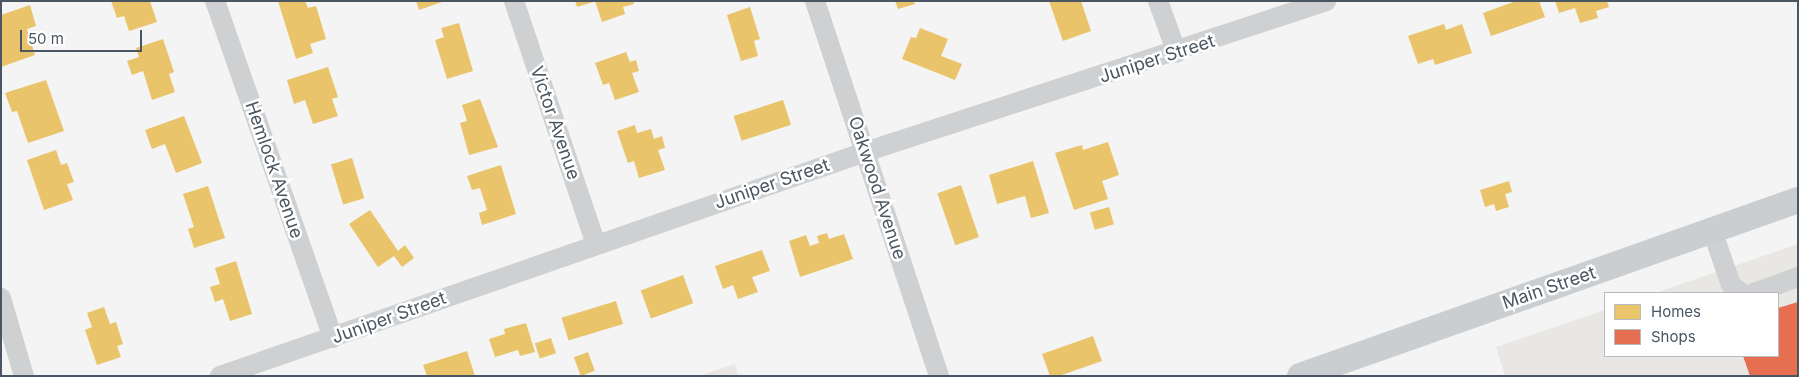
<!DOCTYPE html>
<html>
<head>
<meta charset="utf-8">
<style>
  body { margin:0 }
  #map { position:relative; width:1799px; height:377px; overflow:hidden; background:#f4f4f4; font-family:Inter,sans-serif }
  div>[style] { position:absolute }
  .commercial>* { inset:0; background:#e8e7e3 }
  .homes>* { inset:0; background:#e9c46a; transform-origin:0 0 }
  .shops>* { inset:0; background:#e76f51 }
  .minor>* { height:20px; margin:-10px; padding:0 10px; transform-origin:10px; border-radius:10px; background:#ced0d2 }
  .major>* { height:26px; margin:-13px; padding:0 13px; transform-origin:13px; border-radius:13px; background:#caced1 }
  span { translate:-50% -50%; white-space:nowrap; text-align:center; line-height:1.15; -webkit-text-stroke:5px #fff; paint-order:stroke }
  .street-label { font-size:18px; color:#4a5661 }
  .frame { position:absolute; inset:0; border:2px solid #4a5661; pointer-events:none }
  .legend { position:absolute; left:1604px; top:292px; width:175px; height:65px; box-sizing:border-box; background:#fff; border:1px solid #b7bbc0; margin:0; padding:6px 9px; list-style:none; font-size:15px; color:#4a5661 }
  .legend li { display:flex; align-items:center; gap:10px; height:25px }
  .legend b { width:25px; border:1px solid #b7bbc0 }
  .scale { position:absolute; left:20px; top:30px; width:122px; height:22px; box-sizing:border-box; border:2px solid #4a5661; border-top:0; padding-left:6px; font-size:15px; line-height:18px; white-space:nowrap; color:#4a5661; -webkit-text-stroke:4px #fff; paint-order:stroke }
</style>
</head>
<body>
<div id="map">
  <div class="commercial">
    <div style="clip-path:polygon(1798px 244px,1798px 376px,1505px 376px,1496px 347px,1605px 310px,1605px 356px,1778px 356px,1778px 293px,1655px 293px)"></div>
    <div style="clip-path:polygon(735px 364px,738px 376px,699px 376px)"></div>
  </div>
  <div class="homes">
    <div style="clip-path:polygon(111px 1px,150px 1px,157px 22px,129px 31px,124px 16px,117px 18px)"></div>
    <div style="clip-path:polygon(278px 1px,305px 1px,308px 8px,316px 6px,326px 39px,310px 44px,313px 53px,296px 59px)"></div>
    <div style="clip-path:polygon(416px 1px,442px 1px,442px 2px,419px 10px)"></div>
    <div style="clip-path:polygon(575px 1px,593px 1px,593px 2px,577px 7px)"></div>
    <div style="clip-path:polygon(595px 1px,633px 1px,634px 4px,623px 7px,625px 14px,602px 22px)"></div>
    <div style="clip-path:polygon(895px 1px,914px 1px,915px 4px,898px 9px)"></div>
    <div style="clip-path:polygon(1049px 1px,1081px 1px,1091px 31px,1063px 41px)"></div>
    <div style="clip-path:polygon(1516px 1px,1539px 1px,1545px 17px,1491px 36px,1483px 13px)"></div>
    <div style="clip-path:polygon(1555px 1px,1607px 1px,1609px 7px,1596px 11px,1598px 18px,1580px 23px,1575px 8px,1559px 13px)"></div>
    <div style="clip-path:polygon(30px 5px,36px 26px,27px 29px,35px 55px,1px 67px,1px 15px)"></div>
    <div style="clip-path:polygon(750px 7px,760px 39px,754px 41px,758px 56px,741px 61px,727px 15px)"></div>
    <div style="clip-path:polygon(459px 23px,473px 71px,447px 79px,435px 40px,444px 37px,441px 28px)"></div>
    <div style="clip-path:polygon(1444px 24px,1446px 30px,1462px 24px,1472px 53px,1435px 65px,1433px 59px,1418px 64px,1408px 36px)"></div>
    <div style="clip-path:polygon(920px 28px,948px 39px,941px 56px,962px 64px,955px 80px,902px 59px,911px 37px,916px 38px)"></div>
    <div style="clip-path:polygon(163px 39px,174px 72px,169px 74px,175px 92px,152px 100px,143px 71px,132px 75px,127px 61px,139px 57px,136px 48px)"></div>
    <div style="clip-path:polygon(626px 52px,630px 62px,636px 60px,639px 71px,632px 73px,639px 92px,615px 100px,609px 83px,603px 85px,595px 63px)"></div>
    <div style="clip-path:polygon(328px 67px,338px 97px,332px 99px,338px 116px,313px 124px,305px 100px,294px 104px,287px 80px)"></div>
    <div style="clip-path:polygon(46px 80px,64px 131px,28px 143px,17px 111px,12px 112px,5px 93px)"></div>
    <div style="clip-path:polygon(480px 99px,498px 147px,469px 155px,460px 123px,467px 121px,462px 105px)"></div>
    <div style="left:783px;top:100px;width:26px;height:52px;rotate:72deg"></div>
    <div style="clip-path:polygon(184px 116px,202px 163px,176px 173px,165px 144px,152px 149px,145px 130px)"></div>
    <div style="clip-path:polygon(635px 125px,637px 133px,651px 129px,654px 139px,662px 136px,665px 148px,658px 150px,665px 170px,639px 178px,634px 161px,628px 163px,617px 131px)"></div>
    <div style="clip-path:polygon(1108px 142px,1119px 175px,1102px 181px,1108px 199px,1074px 210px,1055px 153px,1082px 145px,1083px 150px)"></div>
    <div style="clip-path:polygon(56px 150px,61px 165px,67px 163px,74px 182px,67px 184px,73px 200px,44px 210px,27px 160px)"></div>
    <div style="left:352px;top:158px;width:42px;height:22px;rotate:73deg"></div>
    <div style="clip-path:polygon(1033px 161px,1049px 213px,1031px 218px,1025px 196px,997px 204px,989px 175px)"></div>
    <div style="clip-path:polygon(501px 165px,516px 214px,482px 225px,479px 213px,487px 210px,480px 188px,472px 190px,467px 176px)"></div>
    <div style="clip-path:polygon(1509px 181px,1512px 192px,1505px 194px,1509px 207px,1496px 211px,1494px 204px,1485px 207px,1480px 190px)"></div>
    <div style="left:961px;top:185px;width:55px;height:25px;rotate:71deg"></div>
    <div style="clip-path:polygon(208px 186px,225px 238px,194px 248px,188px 229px,194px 227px,183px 194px)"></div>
    <div style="left:1109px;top:207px;width:18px;height:20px;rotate:74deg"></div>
    <div style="clip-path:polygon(370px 210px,398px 251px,405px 245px,414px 258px,402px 267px,394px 256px,378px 267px,349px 224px)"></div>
    <div style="clip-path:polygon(827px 233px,829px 239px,844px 234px,853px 259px,800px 277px,789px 241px,806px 235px,810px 246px,819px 243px,817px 236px)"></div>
    <div style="clip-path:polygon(762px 250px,770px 271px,752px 277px,758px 292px,738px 299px,733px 285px,723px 289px,715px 266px)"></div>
    <div style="clip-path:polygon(236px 261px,252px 314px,230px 321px,223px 299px,215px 302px,210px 287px,220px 284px,215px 268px)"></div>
    <div style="left:683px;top:275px;width:30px;height:45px;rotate:70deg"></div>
    <div style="left:616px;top:301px;width:24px;height:57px;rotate:73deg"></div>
    <div style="clip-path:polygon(104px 307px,110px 324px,116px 322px,123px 344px,117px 346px,121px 357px,97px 365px,85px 330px,92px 327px,87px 313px)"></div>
    <div style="clip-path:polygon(526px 323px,535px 352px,520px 356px,518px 350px,495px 357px,489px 339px,505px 334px,504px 329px)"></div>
    <div style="clip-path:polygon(1093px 336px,1102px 361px,1059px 376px,1050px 376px,1042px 354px)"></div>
    <div style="left:551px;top:338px;width:16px;height:17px;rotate:72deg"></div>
    <div style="clip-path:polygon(467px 351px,475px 376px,427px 376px,423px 365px)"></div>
    <div style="left:588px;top:352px;width:20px;height:15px;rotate:70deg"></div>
  </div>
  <div class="shops">
    <div style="clip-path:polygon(1798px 302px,1798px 376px,1750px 376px,1743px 356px,1778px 356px,1778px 308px)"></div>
  </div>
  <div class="minor">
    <div style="left:215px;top:1px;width:357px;rotate:70.7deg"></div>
    <div style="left:514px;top:1px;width:256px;rotate:71.4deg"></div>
    <div style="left:815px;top:1px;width:395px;rotate:71.7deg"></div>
    <div style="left:1158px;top:1px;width:55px;rotate:69.9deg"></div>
    <div style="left:1712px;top:230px;width:58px;rotate:70.9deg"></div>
    <div style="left:1731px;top:285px;width:14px;rotate:36deg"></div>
    <div style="left:1754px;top:293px;width:47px;rotate:-20deg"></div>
    <div style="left:1px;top:298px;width:81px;rotate:73.6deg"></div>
    <div style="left:220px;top:376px;width:683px;rotate:-19.15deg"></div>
    <div style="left:865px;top:152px;width:485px;rotate:-18.1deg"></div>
  </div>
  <div class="major">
    <div style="left:1300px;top:376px;width:528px;rotate:-19.46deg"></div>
  </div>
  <div class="street-label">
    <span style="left:1157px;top:59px;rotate:-18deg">Juniper Street</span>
    <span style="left:555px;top:123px;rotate:71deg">Victor Avenue</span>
    <span style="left:274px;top:170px;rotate:71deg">Hemlock Avenue</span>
    <span style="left:772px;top:184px;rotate:-19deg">Juniper Street</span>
    <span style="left:877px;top:188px;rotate:72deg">Oakwood Avenue</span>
    <span style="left:1549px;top:288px;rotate:-19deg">Main Street</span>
    <span style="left:389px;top:318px;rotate:-20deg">Juniper Street</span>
  </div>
  <div class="frame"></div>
  <ul class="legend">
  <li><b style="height:14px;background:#e9c46a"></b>Homes</li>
  <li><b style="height:14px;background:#e76f51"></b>Shops</li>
  </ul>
  <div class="scale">50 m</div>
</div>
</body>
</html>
